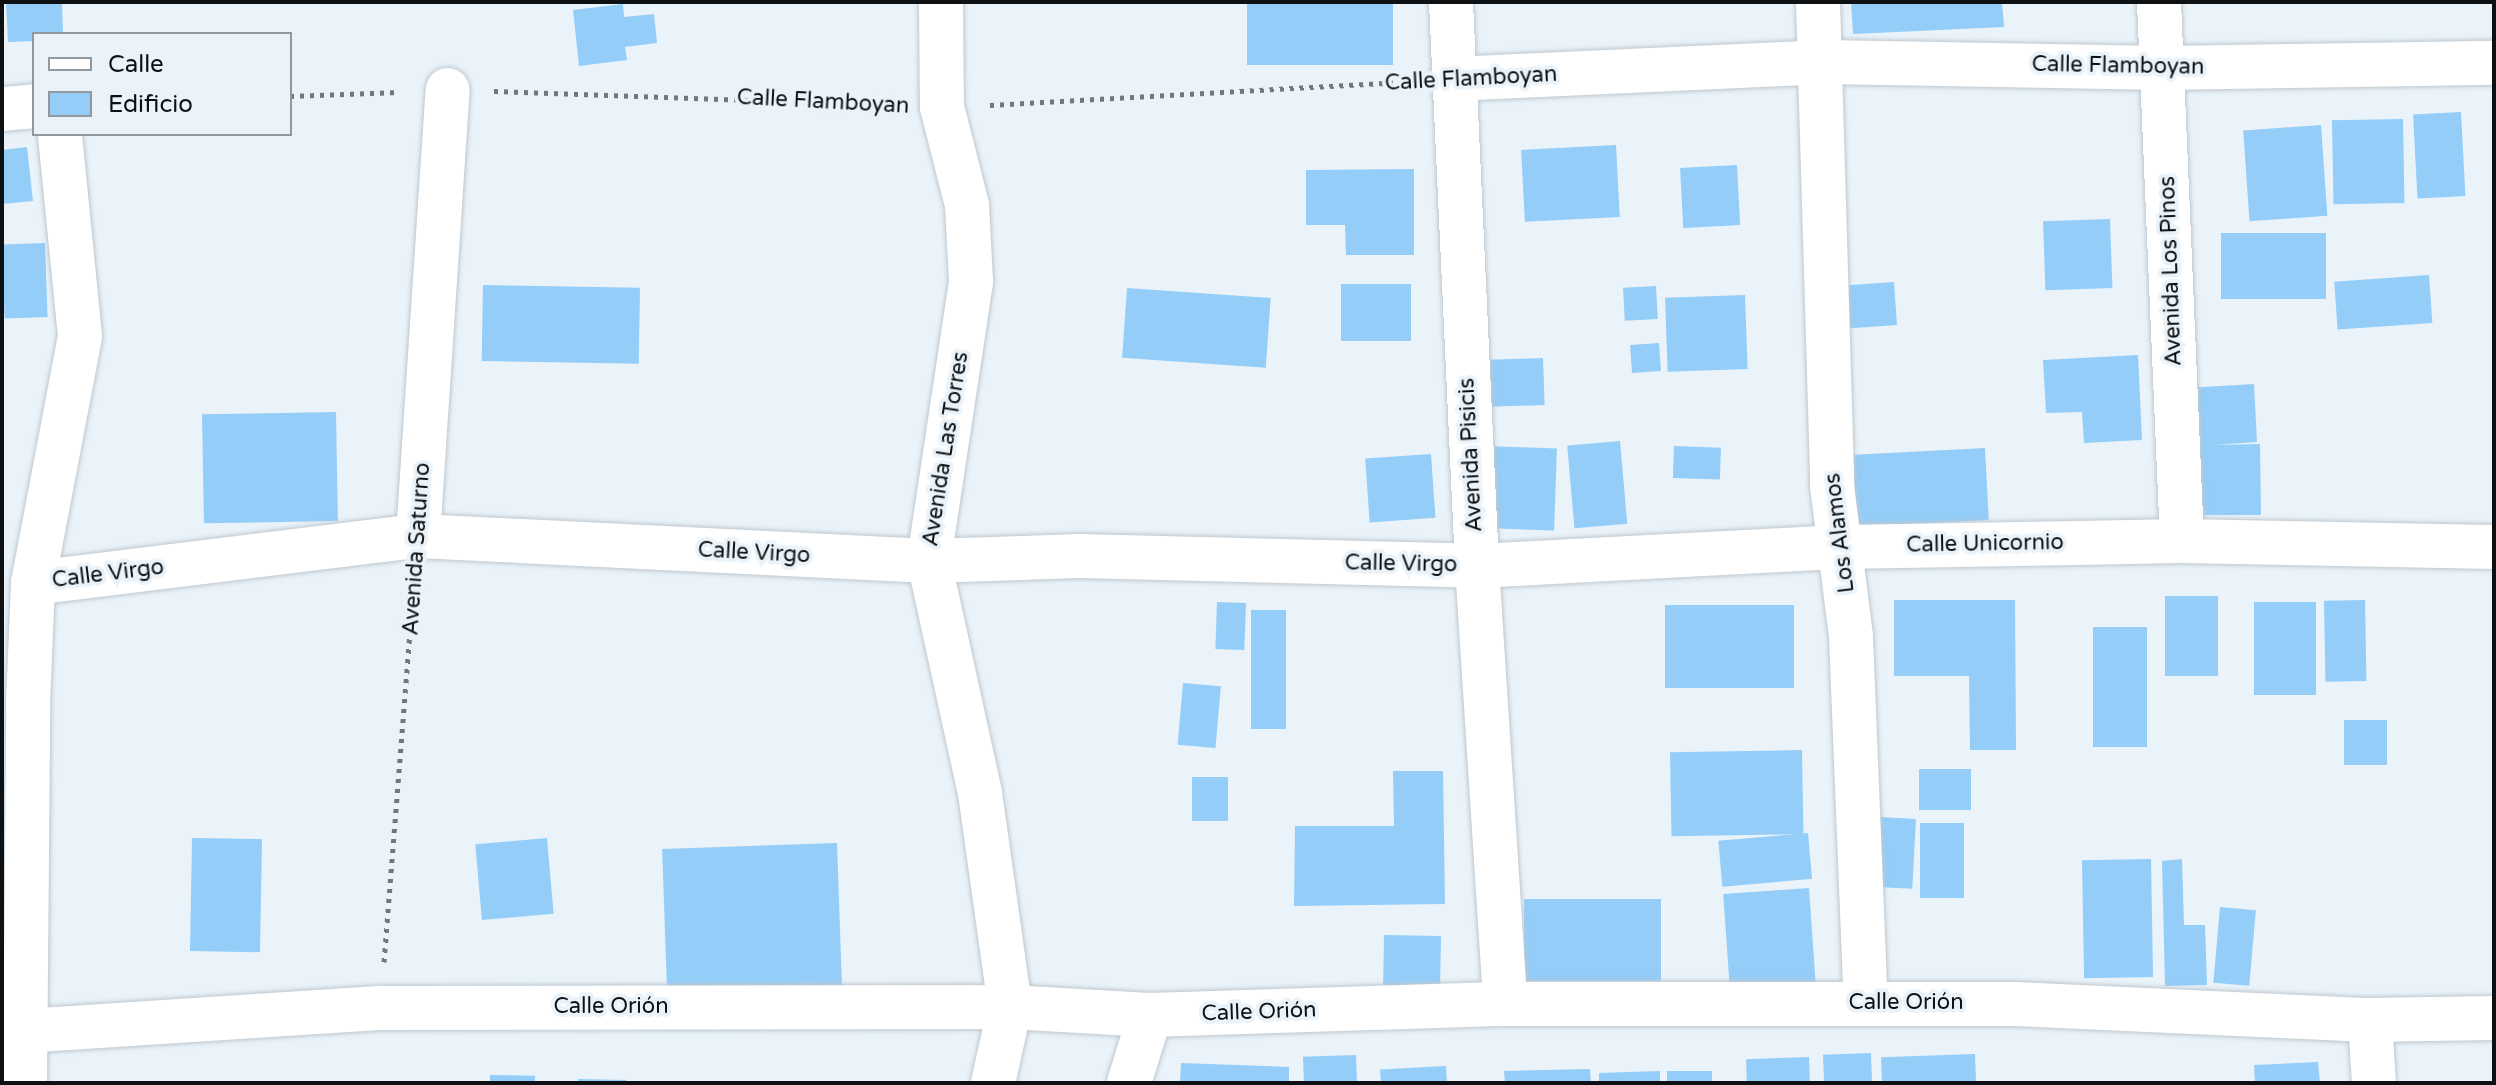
<!DOCTYPE html>
<html>
<head>
<meta charset="utf-8">
<style>
  body { margin:0 }
  #map { position:relative; width:2496px; height:1085px; overflow:hidden; background:#eaf3fa; font-family:"Varela Round",sans-serif }
  div>[style] { position:absolute }
  .building>* { inset:0; background:#94cdf8; transform-origin:0 0 }
  .path>* { height:5px; margin-top:-2.5px; transform-origin:0; background:repeating-linear-gradient(90deg,#72777c 0 4px,transparent 0 10px) }
  .roads { filter:drop-shadow(0 0 2px #bfc8cf) drop-shadow(0 0 2px #bfc8cf) }
  .minor>* { height:44px; margin:-22px; padding:0 22px; transform-origin:22px; border-radius:22px; background:#fff }
  span { translate:-50% -50%; white-space:nowrap; text-align:center; line-height:1.15; -webkit-text-stroke:8px #eaf3fa; paint-order:stroke }
  .street-label { font-size:22px; color:#0e1113 }
  .frame { position:absolute; inset:0; border:4px solid #0e1113; pointer-events:none }
  .legend { position:absolute; left:32px; top:32px; width:260px; height:104px; box-sizing:border-box; background:#eaf3fa; border:2px solid #92999e; margin:0; padding:10px 14px; list-style:none; font-size:24px; color:#0e1113 }
  .legend li { display:flex; align-items:center; gap:16px; height:40px }
  .legend b { width:40px; border:2px solid #92999e }
</style>
</head>
<body>
<div id="map">
  <div class="building">
    <div style="clip-path:polygon(6px 2px,62px 2px,63px 34px,34px 34px,34px 41px,8px 42px)"></div>
    <div style="left:1247px;top:2px;width:146px;height:63px"></div>
    <div style="clip-path:polygon(1851px 2px,2002px 2px,2004px 27px,1853px 34px)"></div>
    <div style="clip-path:polygon(623px 4px,624px 17px,654px 14px,657px 43px,625px 47px,627px 60px,579px 66px,573px 10px)"></div>
    <div style="left:2461px;top:112px;width:84px;height:48px;rotate:87deg"></div>
    <div style="left:2403px;top:119px;width:84px;height:71px;rotate:89deg"></div>
    <div style="left:2321px;top:125px;width:91px;height:78px;rotate:86deg"></div>
    <div style="left:1616px;top:145px;width:72px;height:95px;rotate:87deg"></div>
    <div style="clip-path:polygon(27px 147px,33px 201px,2px 204px,2px 150px)"></div>
    <div style="left:1737px;top:165px;width:60px;height:57px;rotate:87deg"></div>
    <div style="clip-path:polygon(1414px 169px,1414px 255px,1346px 255px,1345px 225px,1306px 225px,1306px 170px)"></div>
    <div style="left:2110px;top:219px;width:69px;height:67px;rotate:88deg"></div>
    <div style="left:2221px;top:233px;width:105px;height:66px"></div>
    <div style="left:45px;top:243px;width:74px;height:43px;rotate:88deg"></div>
    <div style="left:2429px;top:275px;width:48px;height:95px;rotate:86deg"></div>
    <div style="left:1894px;top:282px;width:43px;height:54px;rotate:86deg"></div>
    <div style="left:1411px;top:284px;width:57px;height:70px;rotate:90deg"></div>
    <div style="left:483px;top:285px;width:157px;height:76px;rotate:1deg"></div>
    <div style="left:1656px;top:286px;width:33px;height:33px;rotate:87deg"></div>
    <div style="left:1127px;top:288px;width:144px;height:70px;rotate:4deg"></div>
    <div style="left:1745px;top:295px;width:74px;height:80px;rotate:88deg"></div>
    <div style="left:1659px;top:343px;width:28px;height:29px;rotate:86deg"></div>
    <div style="clip-path:polygon(2138px 355px,2142px 440px,2084px 443px,2082px 412px,2046px 413px,2043px 360px)"></div>
    <div style="left:1543px;top:358px;width:47px;height:53px;rotate:88deg"></div>
    <div style="clip-path:polygon(2254px 384px,2257px 442px,2213px 445px,2260px 444px,2261px 515px,2190px 515px,2186px 388px)"></div>
    <div style="left:336px;top:412px;width:109px;height:134px;rotate:89deg"></div>
    <div style="left:1620px;top:441px;width:83px;height:53px;rotate:85deg"></div>
    <div style="left:1485px;top:446px;width:72px;height:82px;rotate:2deg"></div>
    <div style="left:1674px;top:446px;width:47px;height:32px;rotate:2deg"></div>
    <div style="left:1985px;top:448px;width:72px;height:145px;rotate:87deg"></div>
    <div style="left:1431px;top:454px;width:64px;height:66px;rotate:86deg"></div>
    <div style="left:2165px;top:596px;width:53px;height:80px"></div>
    <div style="clip-path:polygon(1894px 600px,2015px 600px,2016px 750px,1970px 750px,1969px 676px,1894px 676px)"></div>
    <div style="left:2365px;top:600px;width:81px;height:41px;rotate:89deg"></div>
    <div style="left:1217px;top:602px;width:29px;height:47px;rotate:2deg"></div>
    <div style="left:2254px;top:602px;width:62px;height:93px"></div>
    <div style="left:1665px;top:605px;width:129px;height:83px"></div>
    <div style="left:1251px;top:610px;width:35px;height:119px"></div>
    <div style="left:2093px;top:627px;width:54px;height:120px"></div>
    <div style="left:1183px;top:683px;width:38px;height:62px;rotate:5deg"></div>
    <div style="left:2344px;top:720px;width:43px;height:45px"></div>
    <div style="left:1802px;top:750px;width:84px;height:132px;rotate:89deg"></div>
    <div style="left:1919px;top:769px;width:52px;height:41px"></div>
    <div style="clip-path:polygon(1393px 771px,1443px 771px,1445px 904px,1294px 906px,1295px 826px,1394px 826px)"></div>
    <div style="left:1192px;top:777px;width:36px;height:44px"></div>
    <div style="left:1880px;top:817px;width:36px;height:70px;rotate:3deg"></div>
    <div style="left:1920px;top:823px;width:44px;height:75px"></div>
    <div style="left:1808px;top:833px;width:46px;height:90px;rotate:85deg"></div>
    <div style="left:192px;top:838px;width:70px;height:113px;rotate:1deg"></div>
    <div style="left:547px;top:838px;width:76px;height:72px;rotate:85deg"></div>
    <div style="left:837px;top:843px;width:144px;height:175px;rotate:88deg"></div>
    <div style="left:2151px;top:859px;width:118px;height:69px;rotate:89deg"></div>
    <div style="clip-path:polygon(2182px 859px,2184px 925px,2205px 925px,2207px 985px,2165px 986px,2162px 861px)"></div>
    <div style="left:1809px;top:888px;width:97px;height:86px;rotate:86deg"></div>
    <div style="left:1524px;top:899px;width:137px;height:82px"></div>
    <div style="left:2220px;top:907px;width:36px;height:76px;rotate:5deg"></div>
    <div style="left:1384px;top:935px;width:57px;height:56px;rotate:1deg"></div>
    <div style="left:1871px;top:1053px;width:30px;height:48px;rotate:88deg"></div>
    <div style="left:1975px;top:1054px;width:29px;height:94px;rotate:88deg"></div>
    <div style="left:1356px;top:1055px;width:28px;height:53px;rotate:88deg"></div>
    <div style="left:1809px;top:1057px;width:26px;height:63px;rotate:88deg"></div>
    <div style="clip-path:polygon(2318px 1062px,2320px 1083px,2255px 1083px,2254px 1065px)"></div>
    <div style="clip-path:polygon(1181px 1063px,1289px 1067px,1289px 1083px,1180px 1083px)"></div>
    <div style="left:1446px;top:1066px;width:17px;height:66px;rotate:87deg"></div>
    <div style="clip-path:polygon(1590px 1069px,1591px 1083px,1505px 1083px,1504px 1071px)"></div>
    <div style="clip-path:polygon(1660px 1071px,1660px 1083px,1599px 1083px,1599px 1073px)"></div>
    <div style="left:1712px;top:1071px;width:12px;height:45px;rotate:90deg"></div>
    <div style="left:490px;top:1075px;width:45px;height:8px;rotate:1deg"></div>
    <div style="clip-path:polygon(578px 1079px,626px 1080px,626px 1083px,578px 1083px)"></div>
  </div>
  <div class="path">
    <div style="left:494px;top:91px;width:402px;rotate:2deg"></div>
    <div style="left:290px;top:96px;width:110px;rotate:-2.1deg"></div>
    <div style="left:990px;top:105px;width:418px;rotate:-3.2deg"></div>
    <div style="left:384px;top:962px;width:378px;rotate:-85.5deg"></div>
  </div>
  <div class="roads">
    <div class="minor">
      <div style="left:941px;top:2px;width:105px;rotate:89.5deg"></div>
      <div style="left:942px;top:107px;width:101px;rotate:75.7deg"></div>
      <div style="left:967px;top:205px;width:77px;rotate:87deg"></div>
      <div style="left:971px;top:282px;width:282px;rotate:98.6deg"></div>
      <div style="left:929px;top:561px;width:238px;rotate:77.6deg"></div>
      <div style="left:980px;top:793px;width:216px;rotate:82deg"></div>
      <div style="left:1010px;top:1007px;width:78px;rotate:102.6deg"></div>
      <div style="left:1451px;top:2px;width:565px;rotate:87.36deg"></div>
      <div style="left:1477px;top:566px;width:439px;rotate:86.3deg"></div>
      <div style="left:1818px;top:2px;width:484px;rotate:88.3deg"></div>
      <div style="left:1832px;top:486px;width:152px;rotate:82.8deg"></div>
      <div style="left:1851px;top:637px;width:366px;rotate:87.7deg"></div>
      <div style="left:2159px;top:2px;width:539px;rotate:87.56deg"></div>
      <div style="left:1452px;top:79px;width:370px;rotate:-2.6deg"></div>
      <div style="left:1822px;top:62px;width:341px;rotate:1deg"></div>
      <div style="left:2163px;top:68px;width:331px;rotate:-0.9deg"></div>
      <div style="left:2px;top:109px;width:32px;rotate:-5deg"></div>
      <div style="left:418px;top:536px;width:447px;rotate:-86.2deg"></div>
      <div style="left:33px;top:583px;width:388px;rotate:-7deg"></div>
      <div style="left:418px;top:536px;width:512px;rotate:2.8deg"></div>
      <div style="left:929px;top:561px;width:150px;rotate:-1.9deg"></div>
      <div style="left:1079px;top:556px;width:398px;rotate:1.4deg"></div>
      <div style="left:1477px;top:566px;width:365px;rotate:-3deg"></div>
      <div style="left:1842px;top:547px;width:340px;rotate:-1deg"></div>
      <div style="left:2182px;top:541px;width:312px;rotate:1.1deg"></div>
      <div style="left:2370px;top:1020px;width:63px;rotate:86.4deg"></div>
      <div style="left:24px;top:1031px;width:357px;rotate:-3.7deg"></div>
      <div style="left:380px;top:1008px;width:630px;rotate:-0.09deg"></div>
      <div style="left:1010px;top:1007px;width:140px;rotate:3.3deg"></div>
      <div style="left:1150px;top:1015px;width:355px;rotate:-1.8deg"></div>
      <div style="left:1505px;top:1004px;width:510px"></div>
      <div style="left:2015px;top:1004px;width:355px;rotate:2.6deg"></div>
      <div style="left:2370px;top:1020px;width:124px;rotate:-0.9deg"></div>
      <div style="left:25px;top:1083px;width:380px;rotate:-89.5deg"></div>
      <div style="left:28px;top:703px;width:120px;rotate:-87.6deg"></div>
      <div style="left:33px;top:583px;width:251px;rotate:-79.2deg"></div>
      <div style="left:80px;top:336px;width:203px;rotate:-95.7deg"></div>
      <div style="left:1129px;top:1083px;width:71px;rotate:-72.8deg"></div>
    </div>
  </div>
  <div class="street-label">
    <span style="left:2118px;top:66px;rotate:1deg">Calle Flamboyan</span>
    <span style="left:1471px;top:79px;rotate:-3deg">Calle Flamboyan</span>
    <span style="left:823px;top:102px;rotate:3deg">Calle Flamboyan</span>
    <span style="left:2171px;top:271px;rotate:-92deg">Avenida Los Pinos</span>
    <span style="left:946px;top:449px;rotate:-81deg">Avenida Las Torres</span>
    <span style="left:1471px;top:455px;rotate:-93deg">Avenida Pisicis</span>
    <span style="left:1840px;top:533px;rotate:-97deg">Los Alamos</span>
    <span style="left:1985px;top:544px;rotate:-1deg">Calle Unicornio</span>
    <span style="left:417px;top:549px;rotate:-86deg">Avenida Saturno</span>
    <span style="left:754px;top:553px;rotate:3deg">Calle Virgo</span>
    <span style="left:1401px;top:564px;rotate:1deg">Calle Virgo</span>
    <span style="left:108px;top:574px;rotate:-7deg">Calle Virgo</span>
    <span style="left:1906px;top:1003px">Calle Orión</span>
    <span style="left:611px;top:1007px">Calle Orión</span>
    <span style="left:1259px;top:1012px;rotate:-2deg">Calle Orión</span>
  </div>
  <div class="frame"></div>
  <ul class="legend">
  <li><b style="height:10px;background:#fff"></b>Calle</li>
  <li><b style="height:22px;background:#94cdf8"></b>Edificio</li>
  </ul>
</div>
</body>
</html>
